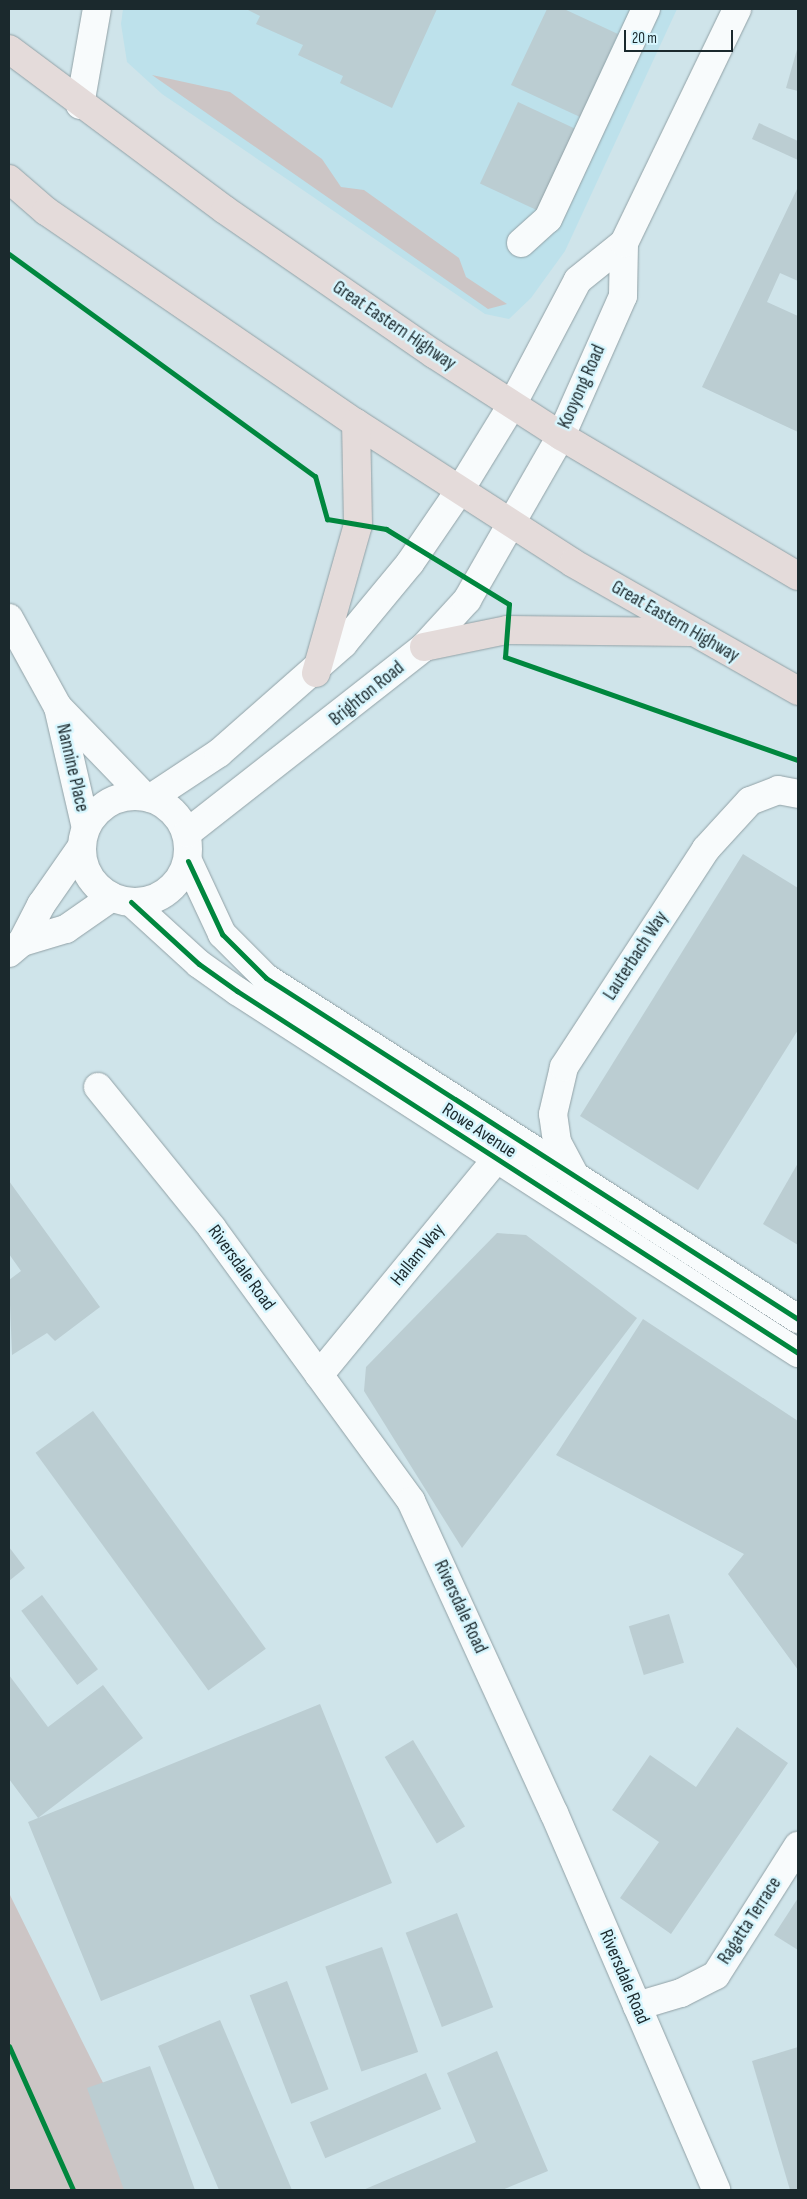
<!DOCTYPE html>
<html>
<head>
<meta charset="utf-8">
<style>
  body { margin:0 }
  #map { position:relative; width:807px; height:2199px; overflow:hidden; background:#cfe4ea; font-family:"Sofia Sans Condensed",sans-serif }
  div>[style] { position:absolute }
  .built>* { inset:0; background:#bde1eb }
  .green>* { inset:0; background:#ccc5c5 }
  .building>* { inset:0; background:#bbcdd2; transform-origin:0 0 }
  .roads { filter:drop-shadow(0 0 1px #91a1a6) drop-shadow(0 0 1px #91a1a6) }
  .minor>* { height:28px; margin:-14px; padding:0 14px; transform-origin:14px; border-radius:14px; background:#f8fbfc }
  .minor>.ring { margin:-14px; padding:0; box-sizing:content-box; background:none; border:28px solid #f8fbfc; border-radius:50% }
  .highway>* { height:28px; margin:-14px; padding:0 14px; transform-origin:14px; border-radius:14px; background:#e4dbda }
  .cycleway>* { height:5px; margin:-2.5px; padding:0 2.5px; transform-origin:2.5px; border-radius:2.5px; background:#00873e }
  span { translate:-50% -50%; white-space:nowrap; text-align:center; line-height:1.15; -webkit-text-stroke:5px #d7f6fe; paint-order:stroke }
  .street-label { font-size:19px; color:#1b292d }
  .frame { position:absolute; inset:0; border:10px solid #1b292d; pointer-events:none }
  .scale { position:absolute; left:624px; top:30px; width:109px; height:22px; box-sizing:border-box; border:2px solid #1b292d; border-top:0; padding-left:6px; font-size:15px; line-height:18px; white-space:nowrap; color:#1b292d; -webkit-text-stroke:4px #d7f6fe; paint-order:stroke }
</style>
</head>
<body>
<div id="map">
  <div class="built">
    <div style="clip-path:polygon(123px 9px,677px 9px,565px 251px,531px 298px,509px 319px,485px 314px,162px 94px,127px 62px,121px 24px)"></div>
  </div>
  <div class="green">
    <div style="clip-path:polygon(152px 75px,230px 92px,322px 159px,341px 187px,364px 190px,459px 258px,466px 277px,507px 304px,488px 309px)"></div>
    <div style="clip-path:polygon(9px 1893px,82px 2041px,157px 2190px,9px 2190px)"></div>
  </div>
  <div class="building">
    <div style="clip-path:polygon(246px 9px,437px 9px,392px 108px,340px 83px,343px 76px,298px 55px,303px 45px,256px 24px,260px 16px)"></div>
    <div style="clip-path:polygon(547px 9px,564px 9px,618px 34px,580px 117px,511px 85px)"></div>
    <div style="clip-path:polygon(798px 46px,798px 91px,786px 88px)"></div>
    <div style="left:518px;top:102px;width:69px;height:90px;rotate:25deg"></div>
    <div style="clip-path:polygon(759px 123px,798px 141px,798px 160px,752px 139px)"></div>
    <div style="clip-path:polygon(798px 187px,798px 281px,780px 273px,767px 302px,798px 316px,798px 432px,702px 387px)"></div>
    <div style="clip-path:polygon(743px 854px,798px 888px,798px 1030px,698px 1190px,580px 1116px)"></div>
    <div style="clip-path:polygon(798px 1163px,798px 1245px,763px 1224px)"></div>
    <div style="clip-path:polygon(9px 1181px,100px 1307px,55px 1341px,47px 1333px,12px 1355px,9px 1280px,21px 1271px,9px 1254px)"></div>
    <div style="clip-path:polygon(497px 1233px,526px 1235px,637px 1318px,462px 1548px,364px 1391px,366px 1367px)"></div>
    <div style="clip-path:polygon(643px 1319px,798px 1421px,798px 1670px,728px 1574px,744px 1554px,556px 1455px)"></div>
    <div style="left:93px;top:1411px;width:294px;height:71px;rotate:54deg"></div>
    <div style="clip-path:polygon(9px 1547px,25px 1568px,9px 1581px)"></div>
    <div style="left:42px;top:1595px;width:93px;height:26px;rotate:53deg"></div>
    <div style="left:669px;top:1614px;width:51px;height:42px;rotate:73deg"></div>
    <div style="clip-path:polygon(9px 1675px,48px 1727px,103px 1685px,143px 1738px,38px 1818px,320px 1704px,392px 1883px,101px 2001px,28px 1822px,38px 1818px,9px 1779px)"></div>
    <div style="clip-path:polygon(737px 1727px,788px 1763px,671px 1934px,620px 1898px,659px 1842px,612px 1810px,650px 1755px,696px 1787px)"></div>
    <div style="left:413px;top:1740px;width:101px;height:33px;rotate:59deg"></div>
    <div style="clip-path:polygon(798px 1898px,798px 1950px,774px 1935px)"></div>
    <div style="left:457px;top:1913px;width:101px;height:55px;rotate:69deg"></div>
    <div style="left:382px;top:1947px;width:111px;height:60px;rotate:71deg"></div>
    <div style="left:287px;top:1981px;width:116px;height:40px;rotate:69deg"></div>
    <div style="clip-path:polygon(220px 2020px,292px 2190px,219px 2190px,158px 2046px)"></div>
    <div style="clip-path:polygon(798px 2047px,798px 2190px,790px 2190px,752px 2061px)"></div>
    <div style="clip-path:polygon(497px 2051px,548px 2171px,502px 2190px,363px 2190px,476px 2142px,447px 2073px)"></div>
    <div style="clip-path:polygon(150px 2066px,195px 2190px,124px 2190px,87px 2088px)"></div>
    <div style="left:426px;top:2073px;width:39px;height:126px;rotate:67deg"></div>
  </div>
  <div class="roads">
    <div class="minor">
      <div style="left:80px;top:105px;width:97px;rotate:-80deg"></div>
      <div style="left:521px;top:243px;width:36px;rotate:-42deg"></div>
      <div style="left:548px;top:219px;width:232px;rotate:-65deg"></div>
      <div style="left:9px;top:618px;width:102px;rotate:61.2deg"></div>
      <div style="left:58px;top:707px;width:124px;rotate:46deg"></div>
      <div style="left:58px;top:707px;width:124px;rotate:77deg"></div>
      <div class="ring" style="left:82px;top:796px;width:78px;height:78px"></div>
      <div style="left:151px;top:798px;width:82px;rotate:-33.5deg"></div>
      <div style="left:219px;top:753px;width:165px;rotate:-41.3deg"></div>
      <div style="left:343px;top:644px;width:105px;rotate:-50.4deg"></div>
      <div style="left:410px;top:563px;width:88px;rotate:-55.6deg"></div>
      <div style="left:460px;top:490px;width:100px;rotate:-58.5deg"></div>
      <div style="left:512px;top:405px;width:141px;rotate:-62.2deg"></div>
      <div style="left:578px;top:280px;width:59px;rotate:-38.8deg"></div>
      <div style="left:187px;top:833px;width:301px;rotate:-38.1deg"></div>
      <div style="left:424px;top:647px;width:64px;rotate:-47.5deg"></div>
      <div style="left:467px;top:600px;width:189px;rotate:-60.2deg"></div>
      <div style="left:561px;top:436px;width:153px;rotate:-66.1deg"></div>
      <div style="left:623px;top:296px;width:53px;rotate:-88.9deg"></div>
      <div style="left:624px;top:243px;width:260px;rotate:-64.2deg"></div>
      <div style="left:188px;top:861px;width:81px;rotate:65deg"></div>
      <div style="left:222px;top:934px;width:62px;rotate:45deg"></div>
      <div style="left:266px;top:978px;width:632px;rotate:32.66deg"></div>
      <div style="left:131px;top:902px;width:92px;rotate:42.4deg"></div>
      <div style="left:199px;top:964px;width:47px;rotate:35.4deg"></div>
      <div style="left:237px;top:991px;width:668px;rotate:32.83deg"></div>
      <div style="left:22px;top:942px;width:42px;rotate:-62.8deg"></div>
      <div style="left:41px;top:905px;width:72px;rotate:-55.2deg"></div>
      <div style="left:9px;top:953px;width:17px;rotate:-40deg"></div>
      <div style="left:22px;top:942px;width:46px;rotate:-16.5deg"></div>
      <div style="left:66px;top:929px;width:56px;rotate:-34.8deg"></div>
      <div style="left:98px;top:1087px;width:181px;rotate:51deg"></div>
      <div style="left:212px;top:1228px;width:338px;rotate:53.9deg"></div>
      <div style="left:411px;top:1501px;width:343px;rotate:65.4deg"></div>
      <div style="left:554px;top:1813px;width:410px;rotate:66.7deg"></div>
      <div style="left:573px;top:1172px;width:34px;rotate:-118deg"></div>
      <div style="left:557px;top:1142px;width:28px;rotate:-98deg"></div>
      <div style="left:553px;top:1114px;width:48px;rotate:-76.8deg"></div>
      <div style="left:564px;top:1067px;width:260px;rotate:-56.9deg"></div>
      <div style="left:706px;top:849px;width:65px;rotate:-47.5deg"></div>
      <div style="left:750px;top:801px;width:30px;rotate:-21deg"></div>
      <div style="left:778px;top:790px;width:20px;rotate:11deg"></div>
      <div style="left:319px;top:1375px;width:296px;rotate:-50.6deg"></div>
      <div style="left:637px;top:2006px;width:46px;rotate:-16.5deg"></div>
      <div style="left:681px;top:1993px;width:39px;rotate:-27deg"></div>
      <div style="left:716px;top:1975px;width:153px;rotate:-57.6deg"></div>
    </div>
    <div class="highway">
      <div style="left:9px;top:49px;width:269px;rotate:36.7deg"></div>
      <div style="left:225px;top:210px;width:254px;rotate:34.6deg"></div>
      <div style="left:434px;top:354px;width:151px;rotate:32.8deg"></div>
      <div style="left:561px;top:436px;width:275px;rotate:30.6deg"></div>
      <div style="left:9px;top:179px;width:49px;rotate:40.9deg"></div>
      <div style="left:46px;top:211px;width:376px;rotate:34.4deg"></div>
      <div style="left:356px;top:423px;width:258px;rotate:32.8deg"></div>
      <div style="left:573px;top:563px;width:259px;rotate:29.6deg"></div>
      <div style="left:424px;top:647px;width:85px;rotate:-11.6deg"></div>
      <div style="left:507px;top:630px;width:183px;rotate:0.6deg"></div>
      <div style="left:316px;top:673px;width:154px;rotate:-74.2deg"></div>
      <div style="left:358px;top:525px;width:102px;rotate:-91.1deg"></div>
    </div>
  </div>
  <div class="cycleway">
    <div style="left:9px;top:254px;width:378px;rotate:36deg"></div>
    <div style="left:315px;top:476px;width:45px;rotate:74.4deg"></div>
    <div style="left:327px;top:519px;width:60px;rotate:9.6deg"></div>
    <div style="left:386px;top:529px;width:144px;rotate:31.4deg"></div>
    <div style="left:509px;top:604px;width:53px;rotate:94.3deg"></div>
    <div style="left:505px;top:657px;width:311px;rotate:19.4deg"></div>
    <div style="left:188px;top:861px;width:81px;rotate:65deg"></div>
    <div style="left:222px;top:934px;width:62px;rotate:45deg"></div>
    <div style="left:266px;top:978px;width:632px;rotate:32.66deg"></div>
    <div style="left:131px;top:902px;width:92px;rotate:42.4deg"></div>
    <div style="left:199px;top:964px;width:47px;rotate:35.4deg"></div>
    <div style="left:237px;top:991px;width:668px;rotate:32.83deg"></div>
    <div style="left:9px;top:2046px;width:158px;rotate:66deg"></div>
  </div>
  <div class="street-label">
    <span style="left:394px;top:326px;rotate:34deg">Great Eastern Highway</span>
    <span style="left:582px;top:387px;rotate:-66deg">Kooyong Road</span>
    <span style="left:675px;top:622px;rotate:30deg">Great Eastern Highway</span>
    <span style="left:367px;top:694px;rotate:-39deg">Brighton Road</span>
    <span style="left:72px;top:768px;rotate:77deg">Nannine Place</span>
    <span style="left:636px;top:956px;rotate:-57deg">Lauterbach Way</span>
    <span style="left:479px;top:1131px;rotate:33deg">Rowe Avenue</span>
    <span style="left:418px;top:1255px;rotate:-51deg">Hallam Way</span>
    <span style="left:241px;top:1268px;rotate:54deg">Riversdale Road</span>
    <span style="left:460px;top:1607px;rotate:65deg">Riversdale Road</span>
    <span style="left:750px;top:1921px;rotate:-57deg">Ragatta Terrace</span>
    <span style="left:624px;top:1977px;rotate:67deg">Riversdale Road</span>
  </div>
  <div class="frame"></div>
  <div class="scale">20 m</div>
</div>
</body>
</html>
